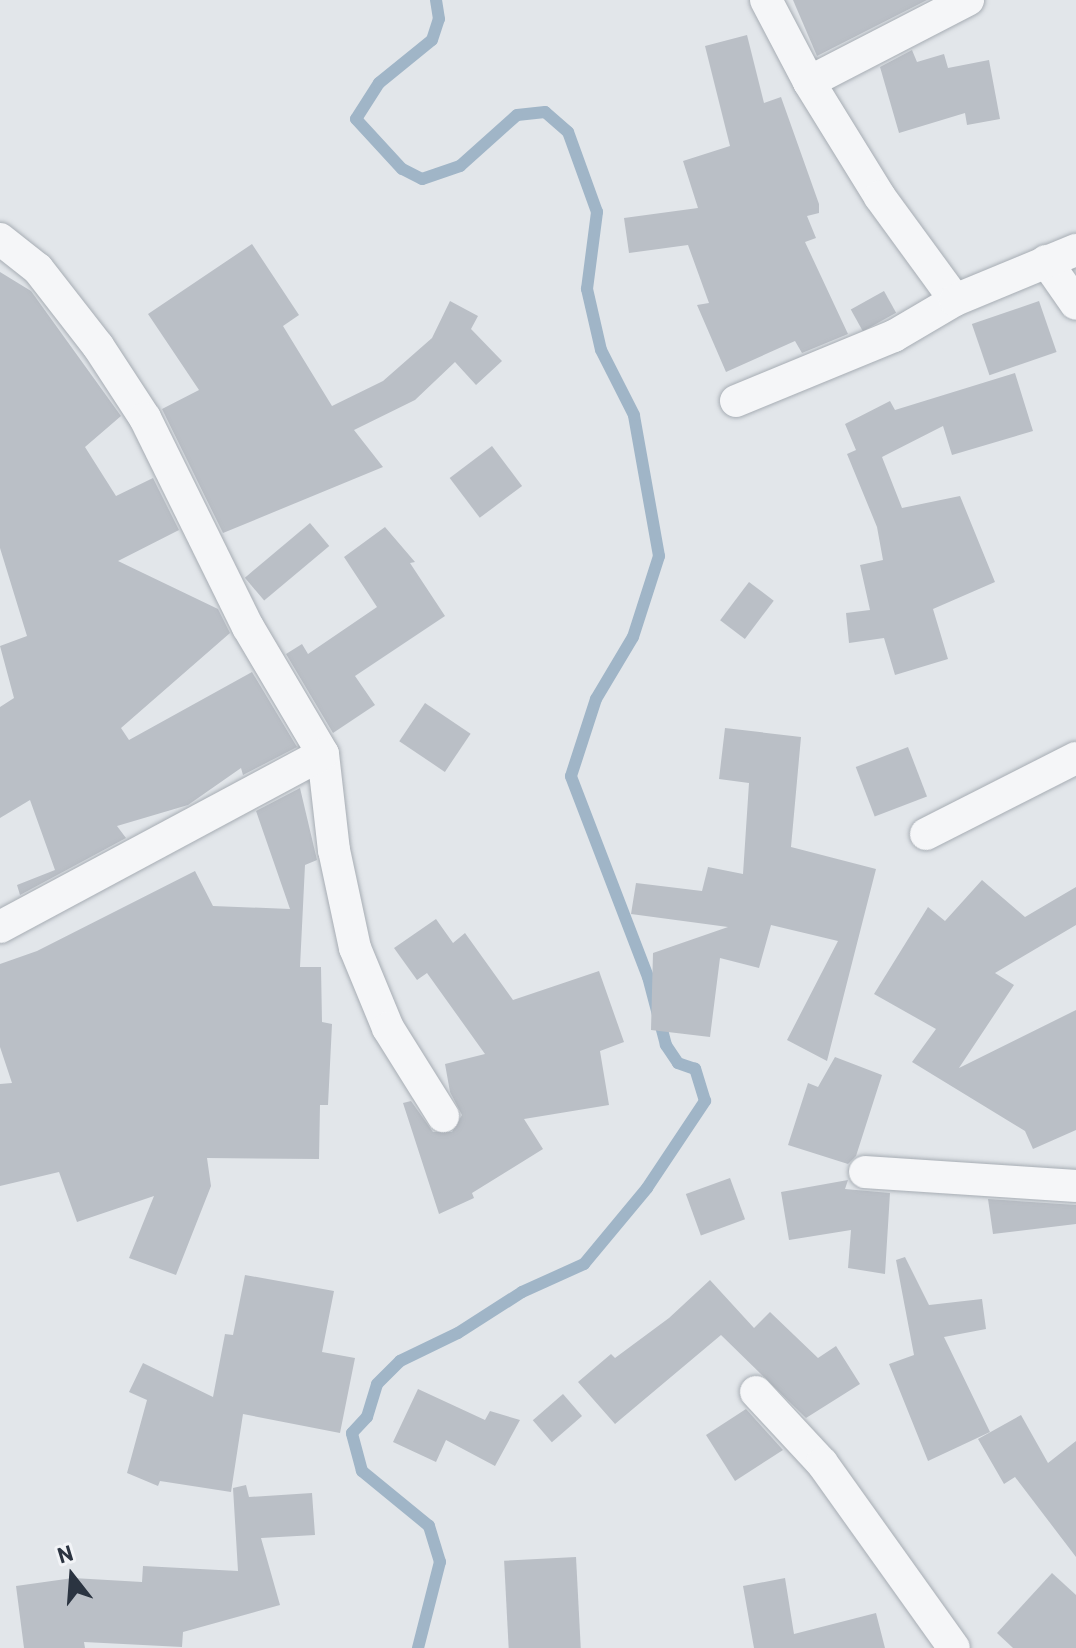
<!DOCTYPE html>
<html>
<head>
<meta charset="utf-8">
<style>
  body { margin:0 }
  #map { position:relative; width:1076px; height:1648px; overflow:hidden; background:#e2e6ea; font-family:Barlow,sans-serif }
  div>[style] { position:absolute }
  .stream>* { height:12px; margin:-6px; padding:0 6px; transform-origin:6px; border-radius:6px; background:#a0b5c7 }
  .building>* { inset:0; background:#babfc6; transform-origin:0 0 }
  .roads { filter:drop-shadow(0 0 2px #a7adb4) drop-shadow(0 0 2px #a7adb4) }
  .minor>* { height:32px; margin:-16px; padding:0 16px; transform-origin:16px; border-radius:16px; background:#f5f6f8 }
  span { translate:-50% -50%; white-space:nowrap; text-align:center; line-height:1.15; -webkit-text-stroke:7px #f2f4f7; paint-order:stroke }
  .north { position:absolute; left:32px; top:1536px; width:80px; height:80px; -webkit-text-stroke:6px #f2f4f7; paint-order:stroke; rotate:343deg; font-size:22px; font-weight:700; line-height:32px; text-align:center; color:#2b3441 }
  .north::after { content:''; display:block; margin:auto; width:28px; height:36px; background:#2b3441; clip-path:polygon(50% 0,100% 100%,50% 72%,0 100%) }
</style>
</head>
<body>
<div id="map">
  <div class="stream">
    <div style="left:418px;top:1648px;width:89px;rotate:-75.7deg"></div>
    <div style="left:440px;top:1562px;width:38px;rotate:-107deg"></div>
    <div style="left:429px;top:1526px;width:87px;rotate:-140.6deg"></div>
    <div style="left:362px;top:1471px;width:39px;rotate:-105deg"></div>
    <div style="left:352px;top:1433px;width:22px;rotate:-47deg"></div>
    <div style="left:367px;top:1417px;width:34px;rotate:-73deg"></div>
    <div style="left:377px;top:1384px;width:33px;rotate:-45deg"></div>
    <div style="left:400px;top:1361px;width:64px;rotate:-25.8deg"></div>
    <div style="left:458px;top:1333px;width:76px;rotate:-32.6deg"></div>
    <div style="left:522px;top:1292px;width:68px;rotate:-24.3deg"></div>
    <div style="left:584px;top:1264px;width:99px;rotate:-50.3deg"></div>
    <div style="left:647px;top:1188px;width:105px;rotate:-56.3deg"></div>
    <div style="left:705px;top:1101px;width:34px;rotate:-107deg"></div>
    <div style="left:695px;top:1069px;width:18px;rotate:-161deg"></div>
    <div style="left:678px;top:1063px;width:22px;rotate:-124deg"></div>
    <div style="left:666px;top:1045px;width:70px;rotate:-104.8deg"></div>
    <div style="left:648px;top:977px;width:215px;rotate:-111deg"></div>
    <div style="left:571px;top:776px;width:81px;rotate:-72deg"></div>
    <div style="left:596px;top:699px;width:72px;rotate:-59.2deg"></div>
    <div style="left:633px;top:637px;width:85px;rotate:-72.2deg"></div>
    <div style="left:659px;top:556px;width:143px;rotate:-100.1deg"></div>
    <div style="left:634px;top:415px;width:73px;rotate:-116.9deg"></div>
    <div style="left:601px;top:350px;width:63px;rotate:-102.9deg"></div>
    <div style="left:587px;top:289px;width:78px;rotate:-82.6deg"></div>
    <div style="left:597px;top:212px;width:85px;rotate:-109.9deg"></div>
    <div style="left:568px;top:132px;width:30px;rotate:-139deg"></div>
    <div style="left:545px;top:112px;width:28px;rotate:174deg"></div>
    <div style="left:517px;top:115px;width:76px;rotate:138.2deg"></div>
    <div style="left:460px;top:166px;width:40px;rotate:161.1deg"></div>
    <div style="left:422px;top:179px;width:22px;rotate:-153deg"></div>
    <div style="left:402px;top:169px;width:68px;rotate:-132.6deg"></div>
    <div style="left:356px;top:119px;width:43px;rotate:-57.4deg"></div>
    <div style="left:379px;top:83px;width:68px;rotate:-39.1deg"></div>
    <div style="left:432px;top:40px;width:22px;rotate:-72deg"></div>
    <div style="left:439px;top:19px;width:19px;rotate:-99deg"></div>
  </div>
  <div class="building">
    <div style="clip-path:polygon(793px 0,927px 0,817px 56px)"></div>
    <div style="clip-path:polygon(747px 35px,764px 103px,781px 97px,819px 204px,819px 213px,807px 216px,816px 238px,805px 242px,848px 334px,802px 353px,795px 341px,726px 372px,697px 305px,709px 303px,688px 245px,629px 253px,624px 218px,698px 208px,683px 161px,730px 146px,705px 46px)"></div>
    <div style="clip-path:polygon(912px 50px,917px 62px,944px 54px,948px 68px,989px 60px,1000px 119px,967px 125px,965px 113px,899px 133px,880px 67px)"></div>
    <div style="clip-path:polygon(252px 244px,299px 315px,283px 326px,332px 406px,383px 381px,432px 338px,450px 301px,478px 316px,471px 329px,502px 361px,476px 385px,455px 362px,415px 400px,354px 430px,383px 467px,223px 533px,162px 409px,199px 390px,148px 314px)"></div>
    <div style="clip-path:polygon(0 272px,31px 291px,121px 416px,85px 447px,116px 496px,153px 478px,179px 530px,118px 561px,218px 609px,230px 633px,121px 728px,129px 740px,252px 672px,297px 747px,243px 775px,241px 768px,188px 805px,117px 826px,126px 838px,20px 895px,17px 885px,55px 870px,30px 800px,0 818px,0 707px,14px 698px,0 646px,27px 636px,0 548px)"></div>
    <div style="left:884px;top:291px;width:25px;height:38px;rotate:61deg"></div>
    <div style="left:1039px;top:301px;width:54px;height:71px;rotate:71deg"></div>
    <div style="clip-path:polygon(1015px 373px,1033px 431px,952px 455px,943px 426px,882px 457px,902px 508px,960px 496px,995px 582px,933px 609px,948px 659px,895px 675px,884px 638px,849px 643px,846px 613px,870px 610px,860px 565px,883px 560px,877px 527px,847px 454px,856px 450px,845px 424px,890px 401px,895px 410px)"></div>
    <div style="left:492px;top:446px;width:50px;height:53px;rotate:53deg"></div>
    <div style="left:310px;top:523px;width:30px;height:85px;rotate:50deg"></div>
    <div style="clip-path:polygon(385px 527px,415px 562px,410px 563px,445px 616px,355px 676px,375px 705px,333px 733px,286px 654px,302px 644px,308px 654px,377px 607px,344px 557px)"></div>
    <div style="left:749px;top:582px;width:31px;height:48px;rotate:37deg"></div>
    <div style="left:425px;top:703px;width:55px;height:46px;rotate:34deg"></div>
    <div style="clip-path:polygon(725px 728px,801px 737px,791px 847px,876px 869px,827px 1061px,787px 1040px,838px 941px,771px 925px,759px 968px,720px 958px,710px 1037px,651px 1030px,653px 953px,728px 927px,631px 914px,636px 883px,702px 891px,708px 867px,743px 874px,749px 783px,719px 779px)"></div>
    <div style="left:908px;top:747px;width:53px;height:56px;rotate:69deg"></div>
    <div style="clip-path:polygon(300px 788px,317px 860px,305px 865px,300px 967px,321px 967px,322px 1022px,332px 1024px,328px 1105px,320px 1105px,319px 1159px,207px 1158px,211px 1186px,176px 1275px,129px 1258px,154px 1196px,77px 1222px,59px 1172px,0 1186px,0 1084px,12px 1083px,0 1047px,0 964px,37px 951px,195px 871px,213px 906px,290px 909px,256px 811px)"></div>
    <div style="clip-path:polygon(982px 880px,1025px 917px,1076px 887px,1076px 925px,995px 973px,1014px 985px,959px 1068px,1076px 1010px,1076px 1130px,1033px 1149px,1025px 1131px,912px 1062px,936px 1029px,874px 994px,928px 907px,945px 921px)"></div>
    <div style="clip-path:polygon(436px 919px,453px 943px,465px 933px,513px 1000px,599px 971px,624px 1042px,600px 1051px,609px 1105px,524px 1119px,543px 1149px,472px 1193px,474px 1198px,439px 1214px,403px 1103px,411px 1101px,433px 1132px,452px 1132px,462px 1115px,450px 1092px,445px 1064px,485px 1054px,427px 973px,417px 980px,394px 948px)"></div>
    <div style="clip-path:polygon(835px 1057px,882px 1075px,856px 1156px,848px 1164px,788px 1145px,808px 1083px,818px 1087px)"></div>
    <div style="left:730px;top:1178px;width:44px;height:47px;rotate:70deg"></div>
    <div style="clip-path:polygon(848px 1180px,845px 1189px,890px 1193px,885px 1274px,848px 1268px,851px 1230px,789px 1240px,781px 1192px)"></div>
    <div style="clip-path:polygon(988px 1199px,1076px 1205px,1076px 1224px,993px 1234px)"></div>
    <div style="clip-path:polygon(905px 1257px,929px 1305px,982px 1299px,986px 1329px,944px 1337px,990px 1432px,928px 1461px,889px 1364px,914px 1355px,896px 1260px)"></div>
    <div style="clip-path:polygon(245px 1275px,334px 1291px,322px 1352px,355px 1358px,340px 1433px,243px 1414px,231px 1492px,160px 1481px,158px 1486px,127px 1473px,147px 1400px,129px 1392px,143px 1363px,213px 1397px,225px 1334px,233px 1335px)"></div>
    <div style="clip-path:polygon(710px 1280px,754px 1328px,770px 1312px,818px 1358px,836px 1346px,860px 1384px,806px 1418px,721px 1335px,615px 1424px,578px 1382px,611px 1354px,615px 1358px,669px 1318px)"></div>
    <div style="clip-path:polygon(418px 1389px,485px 1420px,490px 1411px,520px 1420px,495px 1466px,446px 1440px,436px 1462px,393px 1442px)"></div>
    <div style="left:563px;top:1394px;width:29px;height:40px;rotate:49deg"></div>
    <div style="clip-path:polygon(746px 1409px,783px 1450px,735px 1481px,706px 1435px)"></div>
    <div style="clip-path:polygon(1021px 1415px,1048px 1463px,1076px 1441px,1076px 1557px,1015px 1477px,1004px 1484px,978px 1439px)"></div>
    <div style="clip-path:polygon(246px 1485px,249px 1497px,312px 1493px,315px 1535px,261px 1538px,280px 1605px,183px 1632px,182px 1647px,84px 1642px,85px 1648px,24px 1648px,16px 1586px,73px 1578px,142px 1582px,143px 1566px,238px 1571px,233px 1488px)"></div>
    <div style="left:576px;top:1557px;width:91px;height:72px;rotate:87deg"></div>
    <div style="clip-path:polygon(1052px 1573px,1076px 1595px,1076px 1648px,1013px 1648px,997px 1633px)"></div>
    <div style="clip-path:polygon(785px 1578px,794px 1634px,876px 1613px,885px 1648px,754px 1648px,743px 1586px)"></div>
  </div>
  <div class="roads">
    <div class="minor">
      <div style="left:766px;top:0;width:93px;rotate:62.3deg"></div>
      <div style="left:809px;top:82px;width:135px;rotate:58.3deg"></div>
      <div style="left:880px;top:197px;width:127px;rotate:53.9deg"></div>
      <div style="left:809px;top:82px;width:179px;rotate:-27.3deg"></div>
      <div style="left:0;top:239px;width:48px;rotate:38.3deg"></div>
      <div style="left:38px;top:269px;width:98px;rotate:52.1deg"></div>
      <div style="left:98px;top:346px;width:86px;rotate:56.9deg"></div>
      <div style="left:145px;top:418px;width:233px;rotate:63.8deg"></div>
      <div style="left:248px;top:627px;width:147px;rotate:59.4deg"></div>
      <div style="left:323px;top:754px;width:97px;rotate:83.5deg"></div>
      <div style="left:334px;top:850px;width:100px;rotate:77.9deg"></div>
      <div style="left:355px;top:948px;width:87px;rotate:67.6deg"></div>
      <div style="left:388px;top:1028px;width:104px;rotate:58deg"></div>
      <div style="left:1046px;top:261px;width:52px;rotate:55.1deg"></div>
      <div style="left:736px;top:401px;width:171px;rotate:-22.4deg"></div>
      <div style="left:894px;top:336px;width:71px;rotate:-30.5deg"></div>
      <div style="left:955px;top:300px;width:131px;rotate:-22.5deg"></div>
      <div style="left:926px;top:834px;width:168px;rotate:-26.9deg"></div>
      <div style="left:0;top:927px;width:366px;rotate:-28.2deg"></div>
      <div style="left:865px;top:1172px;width:211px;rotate:3.8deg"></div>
      <div style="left:756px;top:1392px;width:97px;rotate:47.1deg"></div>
      <div style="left:822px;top:1463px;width:227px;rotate:54.5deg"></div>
    </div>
  </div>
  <div class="north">N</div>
</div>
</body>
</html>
